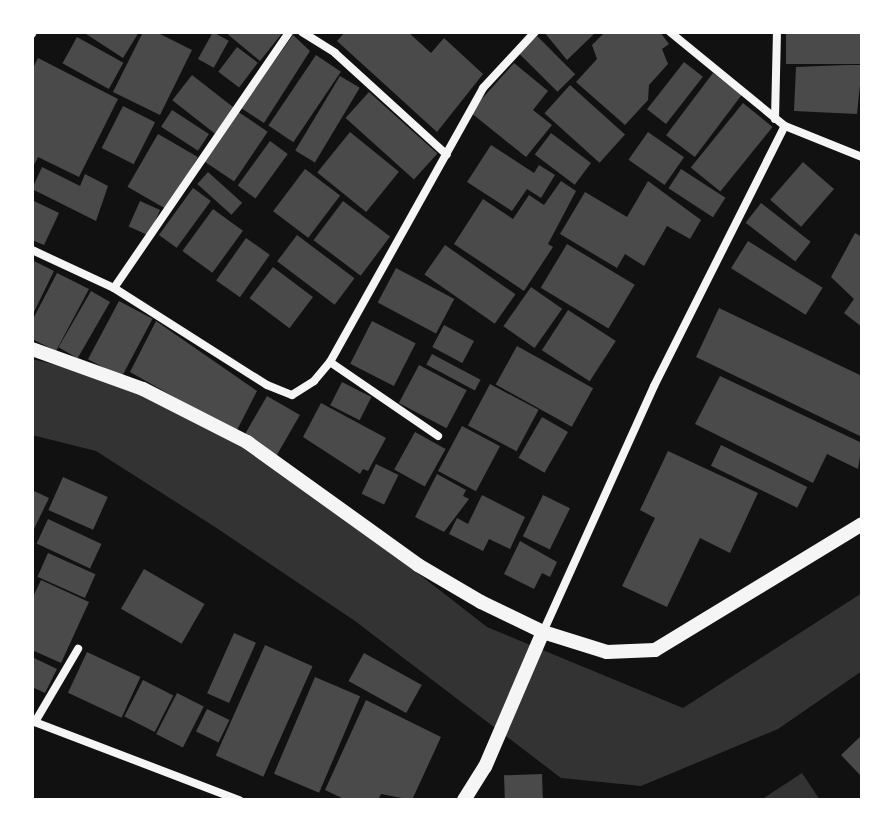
<!DOCTYPE html>
<html>
<head>
<meta charset="utf-8">
<style>
  body { margin:0 }
  #map { position:relative; width:894px; height:832px; overflow:hidden; background:#111; font-family:"PT Sans Narrow",sans-serif }
  div>[style] { position:absolute }
  .water>* { inset:0; background:#333 }
  .building>* { inset:0; background:#4a4a4a; transform-origin:0 0 }
  .minor>* { height:8px; margin:-4px; padding:0 4px; transform-origin:4px; border-radius:4px; background:#f5f5f5 }
  .tertiary>* { height:14px; margin:-7px; padding:0 7px; transform-origin:7px; border-radius:7px; background:#f5f5f5 }
  span { translate:-50% -50%; white-space:nowrap; text-align:center; line-height:1.15; -webkit-text-stroke:8px #fff; paint-order:stroke }
  .frame { position:absolute; inset:0; border:34px solid #fff; pointer-events:none }
</style>
</head>
<body>
<div id="map">
  <div class="water">
    <div style="clip-path:polygon(32px 359px,110px 378px,280px 466px,487px 627px,683px 708px,862px 593px,862px 671px,778px 729px,641px 786px,561px 778px,355px 621px,215px 527px,96px 451px,32px 435px)"></div>
    <div style="clip-path:polygon(802px 773px,820px 800px,761px 800px)"></div>
  </div>
  <div class="building">
    <div style="clip-path:polygon(83px 32px,139px 32px,123px 58px)"></div>
    <div style="clip-path:polygon(143px 32px,156px 32px,192px 50px,160px 115px,113px 92px)"></div>
    <div style="left:213px;top:32px;width:18px;height:31px;rotate:29deg"></div>
    <div style="clip-path:polygon(225px 32px,283px 32px,260px 61px)"></div>
    <div style="clip-path:polygon(345px 32px,408px 32px,431px 53px,444px 38px,483px 74px,437px 132px,337px 41px)"></div>
    <div style="clip-path:polygon(544px 32px,596px 32px,567px 60px)"></div>
    <div style="clip-path:polygon(605px 32px,660px 32px,669px 44px,662px 49px,668px 64px,649px 85px,648px 100px,625px 125px,576px 82px,597px 59px,592px 45px)"></div>
    <div style="left:786px;top:32px;width:76px;height:32px"></div>
    <div style="clip-path:polygon(293px 35px,310px 51px,264px 123px,241px 108px)"></div>
    <div style="left:537px;top:36px;width:54px;height:25px;rotate:45deg"></div>
    <div style="left:77px;top:37px;width:53px;height:30px;rotate:29deg"></div>
    <div style="left:237px;top:47px;width:26px;height:31px;rotate:37deg"></div>
    <div style="left:316px;top:55px;width:30px;height:85px;rotate:34deg"></div>
    <div style="clip-path:polygon(38px 58px,118px 99px,79px 177px,38px 157px,32px 169px,32px 70px)"></div>
    <div style="left:684px;top:62px;width:24px;height:60px;rotate:38deg"></div>
    <div style="clip-path:polygon(514px 63px,548px 91px,533px 110px,552px 125px,526px 157px,470px 112px)"></div>
    <div style="clip-path:polygon(846px 65px,862px 65px,857px 114px,794px 111px,796px 67px)"></div>
    <div style="left:713px;top:73px;width:36px;height:78px;rotate:37deg"></div>
    <div style="left:192px;top:75px;width:54px;height:32px;rotate:38deg"></div>
    <div style="left:340px;top:76px;width:23px;height:87px;rotate:31deg"></div>
    <div style="left:570px;top:85px;width:74px;height:38px;rotate:42deg"></div>
    <div style="left:369px;top:92px;width:92px;height:35px;rotate:42deg"></div>
    <div style="left:743px;top:103px;width:38px;height:83px;rotate:39deg"></div>
    <div style="left:123px;top:106px;width:36px;height:47px;rotate:27deg"></div>
    <div style="left:172px;top:110px;width:44px;height:20px;rotate:33deg"></div>
    <div style="left:237px;top:111px;width:37px;height:60px;rotate:34deg"></div>
    <div style="left:350px;top:132px;width:63px;height:52px;rotate:39deg"></div>
    <div style="left:648px;top:132px;width:44px;height:34px;rotate:35deg"></div>
    <div style="left:551px;top:133px;width:50px;height:27px;rotate:37deg"></div>
    <div style="left:158px;top:134px;width:46px;height:61px;rotate:30deg"></div>
    <div style="left:270px;top:141px;width:22px;height:55px;rotate:36deg"></div>
    <div style="clip-path:polygon(491px 145px,534px 173px,539px 165px,555px 175px,541px 198px,527px 189px,512px 211px,467px 182px)"></div>
    <div style="left:803px;top:162px;width:41px;height:50px;rotate:41deg"></div>
    <div style="clip-path:polygon(42px 167px,80px 186px,85px 174px,108px 186px,96px 221px,32px 189px)"></div>
    <div style="left:305px;top:169px;width:44px;height:53px;rotate:37deg"></div>
    <div style="left:681px;top:169px;width:53px;height:23px;rotate:33deg"></div>
    <div style="left:208px;top:172px;width:46px;height:16px;rotate:42deg"></div>
    <div style="clip-path:polygon(561px 181px,576px 191px,548px 244px,553px 247px,524px 291px,454px 244px,483px 199px,513px 219px,529px 195px,544px 205px)"></div>
    <div style="clip-path:polygon(648px 181px,701px 220px,690px 239px,667px 226px,644px 266px,625px 254px,617px 268px,560px 234px,585px 192px,627px 217px)"></div>
    <div style="left:193px;top:188px;width:22px;height:58px;rotate:36deg"></div>
    <div style="clip-path:polygon(32px 200px,59px 213px,44px 245px,32px 240px)"></div>
    <div style="left:140px;top:201px;width:22px;height:28px;rotate:24deg"></div>
    <div style="left:343px;top:201px;width:59px;height:49px;rotate:37deg"></div>
    <div style="left:761px;top:203px;width:63px;height:25px;rotate:38deg"></div>
    <div style="left:213px;top:209px;width:37px;height:52px;rotate:36deg"></div>
    <div style="clip-path:polygon(855px 233px,862px 237px,862px 327px,844px 313px,854px 299px,831px 277px)"></div>
    <div style="left:297px;top:235px;width:72px;height:33px;rotate:37deg"></div>
    <div style="left:246px;top:238px;width:29px;height:52px;rotate:35deg"></div>
    <div style="left:748px;top:241px;width:88px;height:32px;rotate:32deg"></div>
    <div style="left:567px;top:244px;width:79px;height:51px;rotate:31deg"></div>
    <div style="left:445px;top:245px;width:86px;height:36px;rotate:35deg"></div>
    <div style="clip-path:polygon(32px 260px,54px 271px,32px 316px)"></div>
    <div style="left:273px;top:267px;width:50px;height:39px;rotate:37deg"></div>
    <div style="left:396px;top:268px;width:66px;height:39px;rotate:28deg"></div>
    <div style="clip-path:polygon(57px 273px,89px 289px,56px 351px,32px 339px,32px 321px)"></div>
    <div style="left:531px;top:287px;width:38px;height:48px;rotate:35deg"></div>
    <div style="left:91px;top:291px;width:22px;height:65px;rotate:30deg"></div>
    <div style="left:119px;top:301px;width:38px;height:66px;rotate:28deg"></div>
    <div style="clip-path:polygon(719px 308px,862px 376px,862px 437px,696px 357px)"></div>
    <div style="left:568px;top:310px;width:57px;height:48px;rotate:33deg"></div>
    <div style="clip-path:polygon(156px 321px,257px 391px,236px 432px,130px 372px)"></div>
    <div style="left:372px;top:321px;width:49px;height:48px;rotate:27deg"></div>
    <div style="left:444px;top:325px;width:34px;height:25px;rotate:28deg"></div>
    <div style="left:517px;top:346px;width:87px;height:44px;rotate:29deg"></div>
    <div style="left:432px;top:354px;width:55px;height:12px;rotate:28deg"></div>
    <div style="left:419px;top:365px;width:54px;height:43px;rotate:28deg"></div>
    <div style="clip-path:polygon(720px 376px,862px 443px,858px 469px,827px 454px,813px 483px,695px 424px)"></div>
    <div style="left:342px;top:382px;width:33px;height:26px;rotate:27deg"></div>
    <div style="left:490px;top:384px;width:55px;height:47px;rotate:28deg"></div>
    <div style="left:267px;top:396px;width:38px;height:47px;rotate:30deg"></div>
    <div style="clip-path:polygon(321px 403px,386px 438px,368px 471px,363px 469px,360px 474px,303px 437px)"></div>
    <div style="left:542px;top:417px;width:30px;height:47px;rotate:30deg"></div>
    <div style="left:462px;top:426px;width:43px;height:51px;rotate:28deg"></div>
    <div style="left:415px;top:432px;width:35px;height:43px;rotate:29deg"></div>
    <div style="left:721px;top:445px;width:96px;height:23px;rotate:26deg"></div>
    <div style="clip-path:polygon(668px 451px,758px 493px,730px 553px,700px 538px,667px 607px,622px 586px,655px 518px,640px 510px)"></div>
    <div style="left:376px;top:464px;width:25px;height:33px;rotate:26deg"></div>
    <div style="clip-path:polygon(437px 474px,466px 490px,463px 496px,469px 499px,444px 532px,415px 517px)"></div>
    <div style="left:63px;top:477px;width:49px;height:36px;rotate:24deg"></div>
    <div style="clip-path:polygon(32px 490px,49px 498px,32px 533px)"></div>
    <div style="clip-path:polygon(482px 495px,525px 517px,510px 549px,489px 539px,483px 551px,449px 534px,457px 518px,468px 524px)"></div>
    <div style="left:543px;top:495px;width:30px;height:46px;rotate:26deg"></div>
    <div style="left:48px;top:519px;width:59px;height:27px;rotate:25deg"></div>
    <div style="clip-path:polygon(520px 541px,557px 562px,550px 577px,542px 573px,534px 589px,504px 574px)"></div>
    <div style="left:48px;top:553px;width:52px;height:26px;rotate:24deg"></div>
    <div style="left:144px;top:569px;width:70px;height:46px;rotate:30deg"></div>
    <div style="clip-path:polygon(41px 580px,89px 602px,61px 663px,32px 650px,32px 599px)"></div>
    <div style="left:234px;top:633px;width:24px;height:66px;rotate:24deg"></div>
    <div style="left:265px;top:645px;width:52px;height:121px;rotate:24deg"></div>
    <div style="left:87px;top:652px;width:59px;height:45px;rotate:25deg"></div>
    <div style="left:364px;top:653px;width:66px;height:32px;rotate:29deg"></div>
    <div style="clip-path:polygon(32px 657px,57px 669px,45px 693px,32px 687px)"></div>
    <div style="left:315px;top:677px;width:49px;height:105px;rotate:23deg"></div>
    <div style="left:143px;top:680px;width:34px;height:41px;rotate:27deg"></div>
    <div style="left:177px;top:693px;width:30px;height:46px;rotate:27deg"></div>
    <div style="clip-path:polygon(366px 700px,441px 737px,412px 800px,381px 794px,378px 800px,346px 800px,325px 790px)"></div>
    <div style="left:207px;top:709px;width:25px;height:25px;rotate:26deg"></div>
    <div style="clip-path:polygon(862px 735px,862px 777px,841px 755px)"></div>
    <div style="left:542px;top:774px;width:26px;height:38px;rotate:88deg"></div>
  </div>
  <div class="minor">
    <div style="left:302px;top:32px;width:39px;rotate:32deg"></div>
    <div style="left:335px;top:53px;width:151px;rotate:42.3deg"></div>
    <div style="left:670px;top:32px;width:149px;rotate:39.3deg"></div>
    <div style="left:785px;top:126px;width:83px;rotate:21.9deg"></div>
    <div style="left:32px;top:34px;width:2px;rotate:-63deg"></div>
    <div style="left:775px;top:119px;width:87px;rotate:-88.7deg"></div>
    <div style="left:32px;top:250px;width:90px;rotate:24.9deg"></div>
    <div style="left:114px;top:288px;width:181px;rotate:32.4deg"></div>
    <div style="left:267px;top:385px;width:27px;rotate:22deg"></div>
    <div style="left:292px;top:395px;width:26px;rotate:-32deg"></div>
    <div style="left:314px;top:381px;width:25px;rotate:-50deg"></div>
    <div style="left:330px;top:362px;width:314px;rotate:-60.8deg"></div>
    <div style="left:483px;top:88px;width:76px;rotate:-47.1deg"></div>
    <div style="left:114px;top:288px;width:310px;rotate:-55.6deg"></div>
    <div style="left:330px;top:362px;width:131px;rotate:34.4deg"></div>
    <div style="left:543px;top:632px;width:270px;rotate:-65.7deg"></div>
    <div style="left:654px;top:386px;width:291px;rotate:-63.3deg"></div>
    <div style="left:32px;top:721px;width:222px;rotate:20.9deg"></div>
    <div style="left:35px;top:722px;width:85px;rotate:-59.5deg"></div>
  </div>
  <div class="tertiary">
    <div style="left:32px;top:349px;width:118px;rotate:19.8deg"></div>
    <div style="left:143px;top:389px;width:117px;rotate:27deg"></div>
    <div style="left:247px;top:442px;width:211px;rotate:35.7deg"></div>
    <div style="left:418px;top:565px;width:73px;rotate:30.4deg"></div>
    <div style="left:481px;top:602px;width:69px;rotate:25.8deg"></div>
    <div style="left:543px;top:632px;width:67px;rotate:17.4deg"></div>
    <div style="left:607px;top:652px;width:48px;rotate:-2.4deg"></div>
    <div style="left:655px;top:650px;width:242px;rotate:-31.3deg"></div>
    <div style="left:464px;top:800px;width:39px;rotate:-58deg"></div>
    <div style="left:485px;top:767px;width:147px;rotate:-66.8deg"></div>
  </div>
  <div class="frame"></div>
</div>
</body>
</html>
